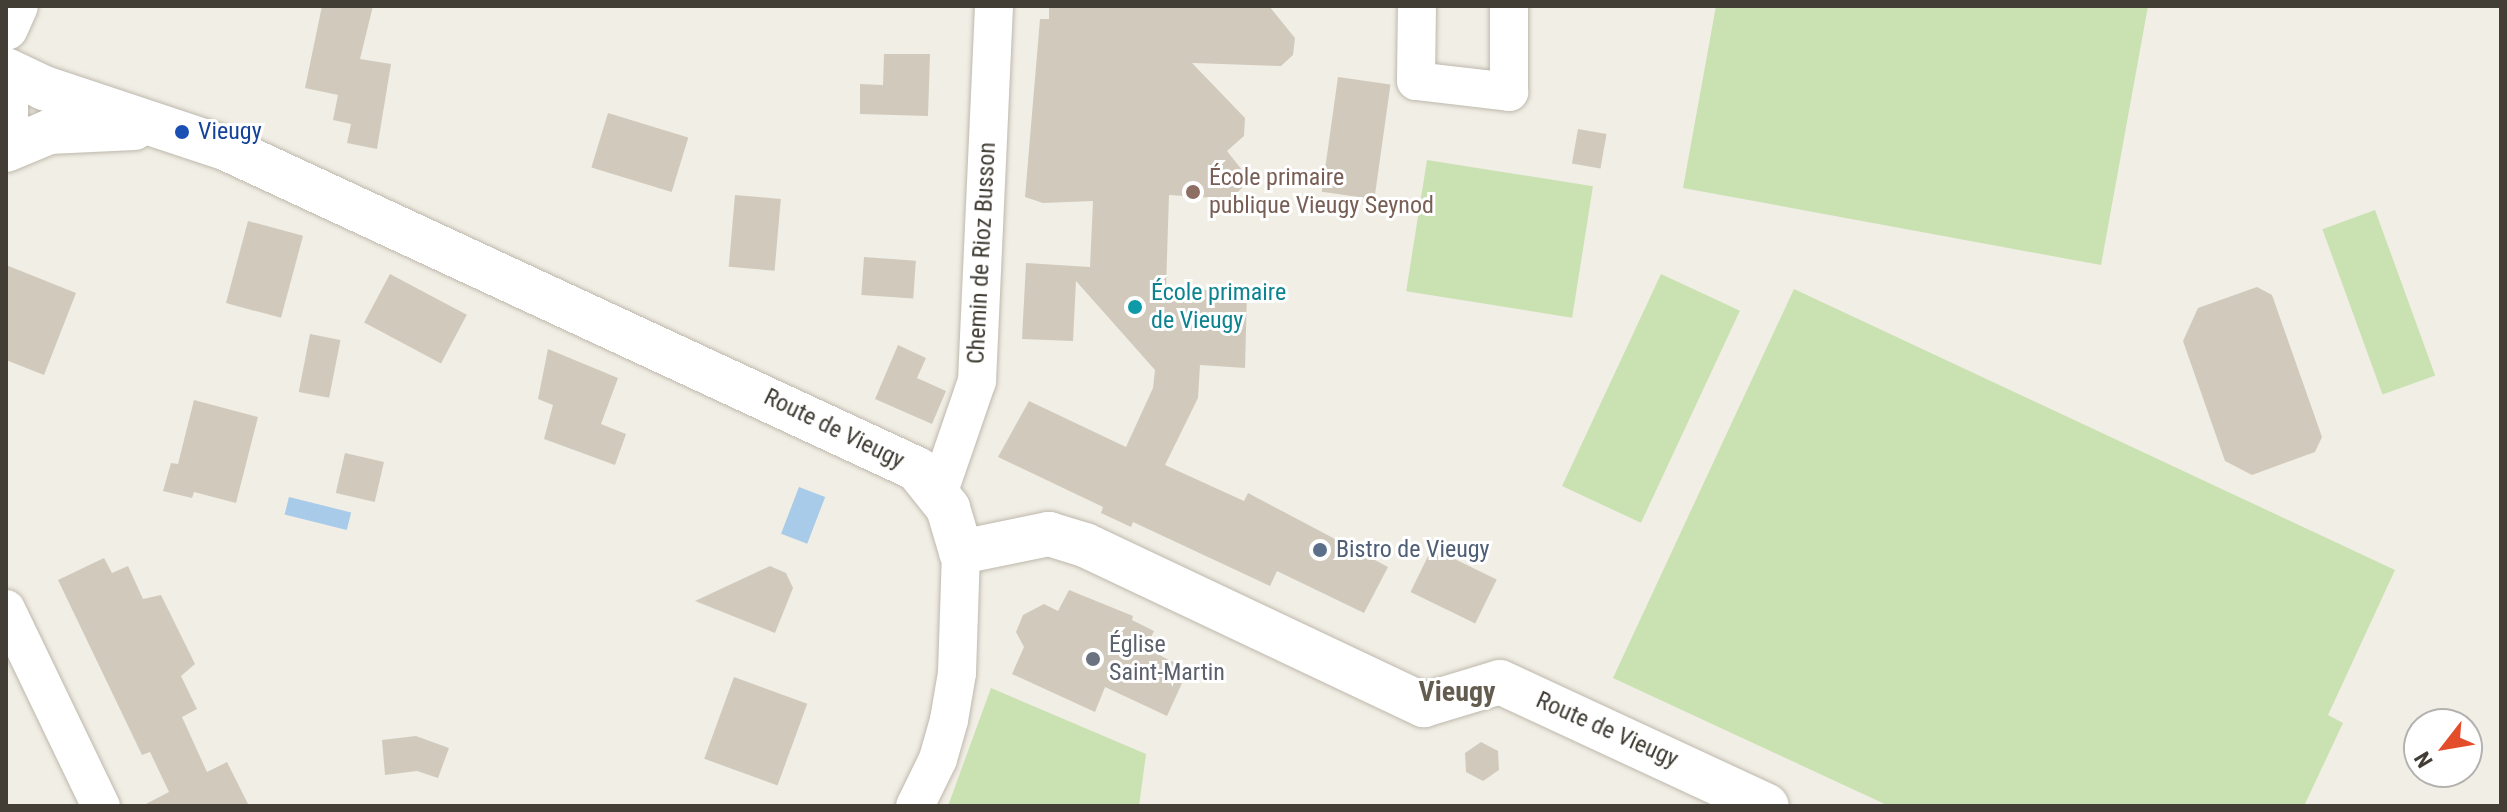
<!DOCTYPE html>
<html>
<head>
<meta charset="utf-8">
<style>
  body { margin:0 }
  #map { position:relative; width:2507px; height:812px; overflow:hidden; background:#f1eee5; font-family:"Roboto Condensed",sans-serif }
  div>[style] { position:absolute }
  .green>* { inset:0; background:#cae1b2; transform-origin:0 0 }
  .water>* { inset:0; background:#a7cbe8; transform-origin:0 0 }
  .building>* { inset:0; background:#d1cabc; transform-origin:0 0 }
  .roads { filter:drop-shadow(0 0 2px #beb8ac) drop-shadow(0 0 2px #beb8ac) }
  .minor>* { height:38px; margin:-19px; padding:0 19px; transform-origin:19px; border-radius:19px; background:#fff }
  .tertiary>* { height:44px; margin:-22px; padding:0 22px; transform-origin:22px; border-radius:22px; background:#fff }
  .dots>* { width:22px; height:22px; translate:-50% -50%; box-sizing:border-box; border:4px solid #fff; border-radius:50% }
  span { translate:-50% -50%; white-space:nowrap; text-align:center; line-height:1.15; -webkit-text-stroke:6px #fff; paint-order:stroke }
  .transit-label { font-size:24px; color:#164399 }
  .left { translate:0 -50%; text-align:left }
  .education-label { font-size:24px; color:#785e54 }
  .street-label { font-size:24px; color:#423e36 }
  .culture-label { font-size:24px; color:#0d838f }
  .service-label { font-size:24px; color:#4e5e75 }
  .worship-label { font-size:24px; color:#5b616d }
  .quarter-label { font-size:28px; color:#645c4e; font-weight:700 }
  .frame { position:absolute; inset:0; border:8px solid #423e36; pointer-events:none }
  .north { position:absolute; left:2403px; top:708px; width:80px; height:80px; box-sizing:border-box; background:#fff; border:2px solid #b3b2af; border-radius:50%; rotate:239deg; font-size:22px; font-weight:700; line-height:32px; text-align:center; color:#423e36 }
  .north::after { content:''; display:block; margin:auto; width:28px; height:36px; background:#e34d2a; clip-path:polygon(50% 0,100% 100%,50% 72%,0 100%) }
</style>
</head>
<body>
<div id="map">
  <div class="green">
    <div style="clip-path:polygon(1716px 6px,2148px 6px,2101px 265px,1683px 188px)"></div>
    <div style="left:1427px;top:160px;width:168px;height:133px;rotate:9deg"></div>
    <div style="left:2375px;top:210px;width:176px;height:56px;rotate:70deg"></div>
    <div style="left:1661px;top:274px;width:87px;height:234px;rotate:25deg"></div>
    <div style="clip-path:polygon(1794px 289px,2395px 570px,2328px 715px,2343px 723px,2304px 806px,1889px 806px,1613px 678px)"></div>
    <div style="clip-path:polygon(991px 688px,1146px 754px,1139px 806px,948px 806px)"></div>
  </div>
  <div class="water">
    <div style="left:799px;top:487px;width:28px;height:50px;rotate:21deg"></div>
    <div style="left:289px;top:497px;width:64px;height:18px;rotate:14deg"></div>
  </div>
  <div class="building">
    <div style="clip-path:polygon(322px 6px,373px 6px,360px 59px,391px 64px,377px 149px,347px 143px,351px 124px,333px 120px,338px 95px,305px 88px)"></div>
    <div style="clip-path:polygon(1049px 6px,1269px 6px,1295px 38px,1293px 55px,1281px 66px,1192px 63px,1245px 118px,1244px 136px,1227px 151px,1242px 170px,1242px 188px,1230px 199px,1169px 195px,1166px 288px,1247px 292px,1245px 368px,1200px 365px,1198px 398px,1165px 465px,1244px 501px,1248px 493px,1388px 567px,1364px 613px,1277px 571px,1270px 586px,1133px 522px,1131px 527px,1101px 513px,1103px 507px,998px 457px,1029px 401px,1126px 447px,1153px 388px,1155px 370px,1076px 281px,1073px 341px,1022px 339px,1026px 263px,1090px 267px,1093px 201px,1043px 203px,1025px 197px,1040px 19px,1049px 19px)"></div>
    <div style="clip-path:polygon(884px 54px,930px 54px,928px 116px,860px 114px,860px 84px,883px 85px)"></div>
    <div style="left:1338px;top:77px;width:53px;height:116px;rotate:8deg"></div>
    <div style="left:608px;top:113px;width:84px;height:57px;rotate:17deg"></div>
    <div style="left:1578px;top:129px;width:29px;height:35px;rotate:10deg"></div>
    <div style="left:735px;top:195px;width:46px;height:72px;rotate:5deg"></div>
    <div style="left:248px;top:221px;width:57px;height:85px;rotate:15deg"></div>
    <div style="left:864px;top:257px;width:52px;height:38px;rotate:4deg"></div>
    <div style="clip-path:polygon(6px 265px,76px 293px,44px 375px,6px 360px)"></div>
    <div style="left:390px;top:274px;width:87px;height:55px;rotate:28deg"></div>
    <div style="clip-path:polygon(2257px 287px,2272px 295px,2322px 437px,2315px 452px,2252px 475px,2225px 461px,2183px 341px,2198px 308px)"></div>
    <div style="left:310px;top:334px;width:31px;height:59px;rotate:11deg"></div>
    <div style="clip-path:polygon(898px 345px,926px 358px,917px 378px,946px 391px,932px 424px,875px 399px)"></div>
    <div style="clip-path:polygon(548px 349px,618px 378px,601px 424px,626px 434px,615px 465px,544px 439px,553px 405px,538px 399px)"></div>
    <div style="clip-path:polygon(194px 400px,258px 417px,236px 503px,194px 492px,192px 498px,163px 491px,171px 463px,178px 464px)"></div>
    <div style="left:345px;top:453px;width:40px;height:41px;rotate:13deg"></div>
    <div style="left:1432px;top:548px;width:72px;height:49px;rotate:26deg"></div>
    <div style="clip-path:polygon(104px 558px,112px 573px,128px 566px,143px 599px,161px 595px,195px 664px,181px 676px,197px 709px,182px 717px,207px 772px,227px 762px,249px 806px,142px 806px,169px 792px,150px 752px,142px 755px,58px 580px)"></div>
    <div style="clip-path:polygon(770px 566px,786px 573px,793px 588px,775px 633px,695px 601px)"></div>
    <div style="clip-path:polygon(1069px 590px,1133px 616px,1132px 620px,1154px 631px,1146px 648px,1188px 670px,1167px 716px,1105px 687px,1095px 712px,1012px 674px,1024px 647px,1016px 632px,1023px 615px,1044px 604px,1058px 611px)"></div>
    <div style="left:734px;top:677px;width:78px;height:87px;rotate:20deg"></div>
    <div style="clip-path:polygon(416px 736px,449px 748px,438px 778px,417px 771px,385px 775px,382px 740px)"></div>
    <div style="clip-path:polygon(1481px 742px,1498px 751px,1499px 770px,1483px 781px,1466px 772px,1465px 753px)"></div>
  </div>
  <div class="roads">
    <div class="minor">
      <div style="left:1417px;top:6px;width:75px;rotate:90.8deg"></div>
      <div style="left:1416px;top:81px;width:94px;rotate:6.7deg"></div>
      <div style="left:1509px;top:92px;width:86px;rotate:-90deg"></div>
      <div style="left:938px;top:494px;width:120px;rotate:-71deg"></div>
      <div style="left:977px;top:381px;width:375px;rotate:-87.4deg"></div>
      <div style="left:6px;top:609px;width:219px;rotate:64.3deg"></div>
      <div style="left:915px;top:806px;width:52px;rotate:-63.9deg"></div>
      <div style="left:938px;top:759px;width:41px;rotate:-74.2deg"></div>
      <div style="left:949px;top:720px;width:48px;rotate:-80.3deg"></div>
      <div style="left:957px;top:673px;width:121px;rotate:-88.1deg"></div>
    </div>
    <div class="tertiary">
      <div style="left:6px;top:28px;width:24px;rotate:-66deg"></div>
      <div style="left:6px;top:70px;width:42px;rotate:25.3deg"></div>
      <div style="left:44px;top:88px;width:193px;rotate:18.4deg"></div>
      <div style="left:227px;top:149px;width:761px;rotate:24.88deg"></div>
      <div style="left:917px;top:469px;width:50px;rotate:51.5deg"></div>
      <div style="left:948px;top:508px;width:46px;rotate:73.5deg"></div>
      <div style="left:961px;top:552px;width:90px;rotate:-11.6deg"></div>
      <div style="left:1049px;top:534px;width:38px;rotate:17deg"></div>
      <div style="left:1085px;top:545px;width:375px;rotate:25.3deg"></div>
      <div style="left:1424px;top:705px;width:79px;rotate:-16.8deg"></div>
      <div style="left:1500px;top:682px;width:294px;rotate:24.9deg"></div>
      <div style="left:6px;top:80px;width:50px;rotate:90deg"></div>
      <div style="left:6px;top:150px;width:47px;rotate:-22.7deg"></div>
      <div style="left:49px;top:132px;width:85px;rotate:-2.7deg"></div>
    </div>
  </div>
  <div class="dots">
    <div style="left:182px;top:132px;background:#1a4fb4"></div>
    <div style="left:1193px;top:192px;background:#8d6e63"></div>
    <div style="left:1135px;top:307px;background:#0f9aa8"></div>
    <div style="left:1320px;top:550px;background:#5c6f8a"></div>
    <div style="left:1093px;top:659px;background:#6b7280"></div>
  </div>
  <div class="transit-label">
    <span class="left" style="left:198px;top:132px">Vieugy</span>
  </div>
  <div class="education-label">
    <span class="left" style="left:1209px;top:192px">École primaire<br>publique Vieugy Seynod</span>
  </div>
  <div class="street-label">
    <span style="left:982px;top:253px;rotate:-87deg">Chemin de Rioz Busson</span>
    <span style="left:834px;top:429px;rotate:26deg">Route de Vieugy</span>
    <span style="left:1607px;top:730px;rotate:24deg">Route de Vieugy</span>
  </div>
  <div class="culture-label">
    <span class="left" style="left:1151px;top:307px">École primaire<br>de Vieugy</span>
  </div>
  <div class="service-label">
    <span class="left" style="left:1336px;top:550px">Bistro de Vieugy</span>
  </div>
  <div class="worship-label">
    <span class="left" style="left:1109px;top:659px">Église<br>Saint-Martin</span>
  </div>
  <div class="quarter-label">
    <span style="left:1457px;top:692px">Vieugy</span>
  </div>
  <div class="frame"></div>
  <div class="north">N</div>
</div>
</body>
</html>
